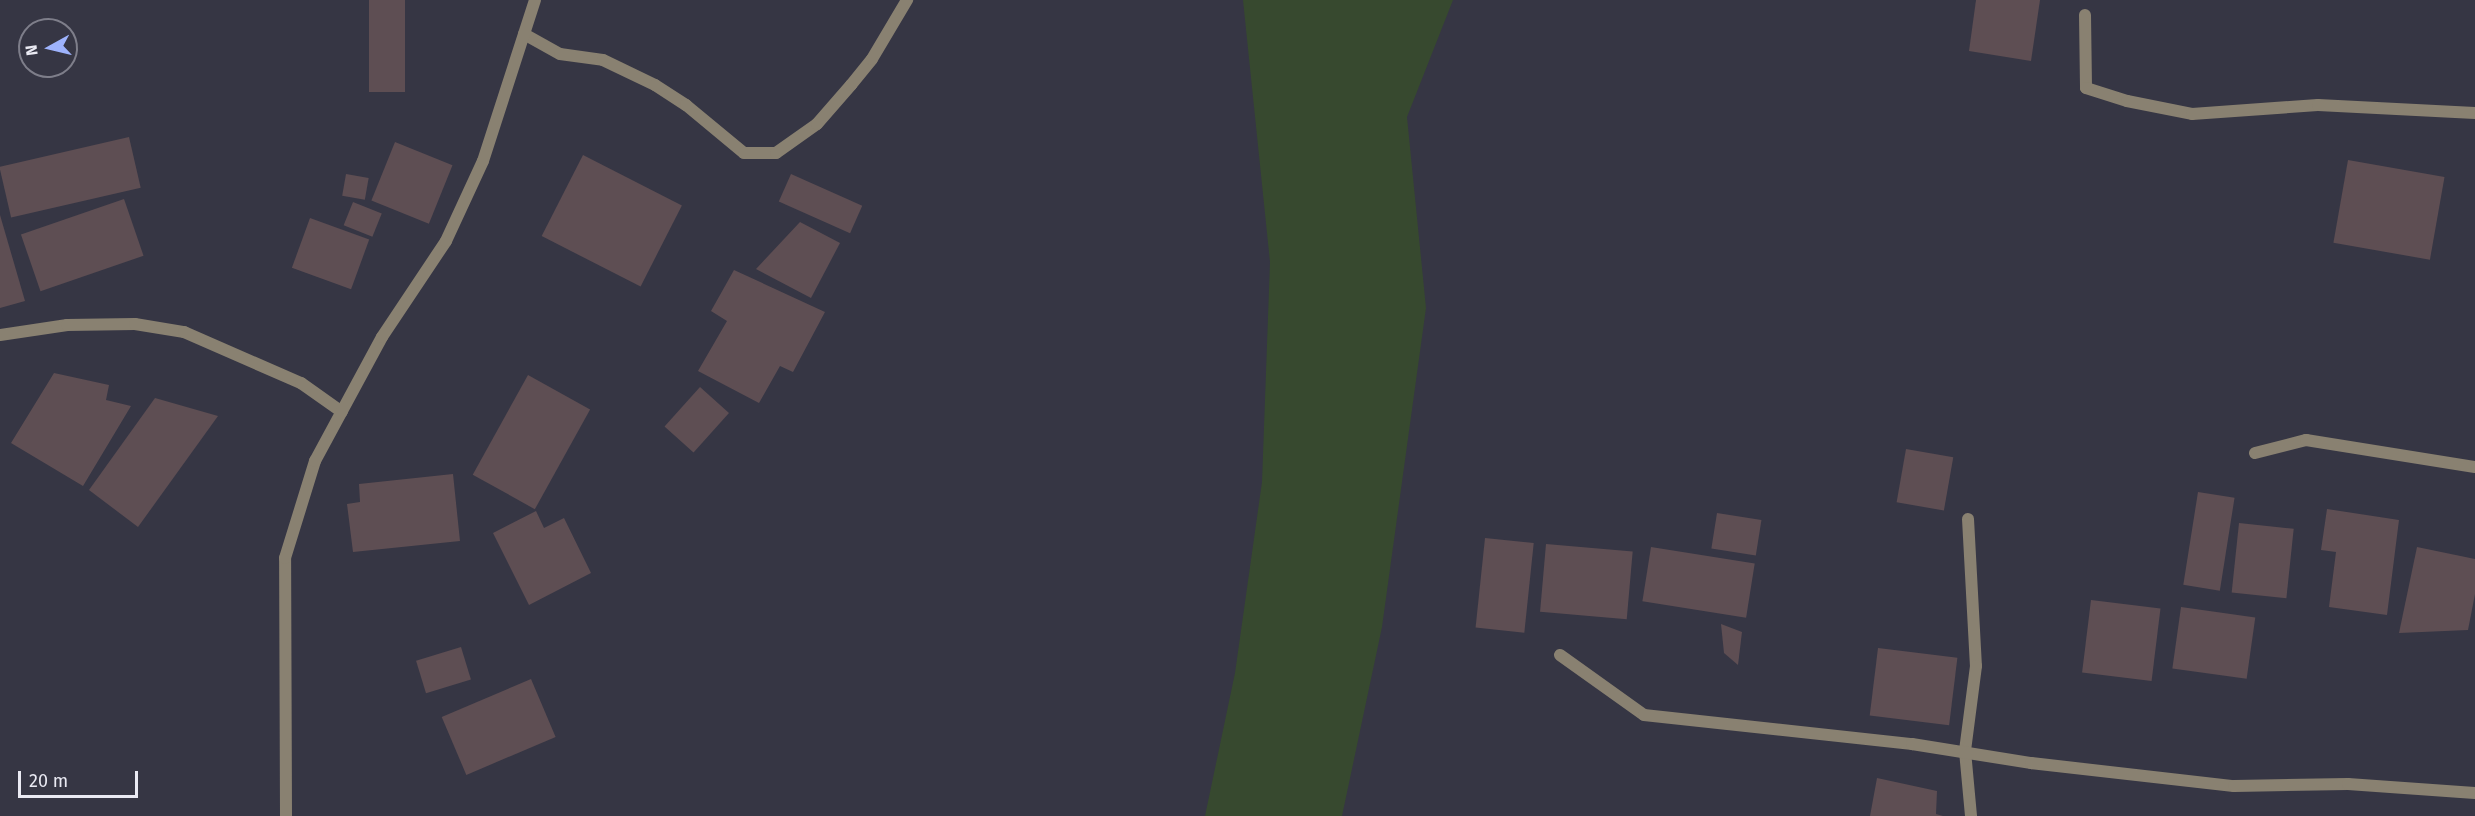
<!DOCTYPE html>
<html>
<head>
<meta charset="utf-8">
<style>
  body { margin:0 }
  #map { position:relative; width:2475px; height:816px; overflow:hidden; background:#363644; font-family:"Fira Sans",sans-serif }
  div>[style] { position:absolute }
  .green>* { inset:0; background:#37492f }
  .building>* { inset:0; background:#5e4e53; transform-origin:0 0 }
  .street>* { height:12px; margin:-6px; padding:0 6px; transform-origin:6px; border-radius:6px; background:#898171 }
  span { translate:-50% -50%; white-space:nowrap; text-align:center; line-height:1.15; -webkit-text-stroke:4.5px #363644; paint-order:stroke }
  .north { position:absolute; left:18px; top:18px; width:60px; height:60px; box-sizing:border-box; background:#363644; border:2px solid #7e7e8a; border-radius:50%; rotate:262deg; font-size:16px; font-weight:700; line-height:24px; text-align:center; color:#eaeaf3 }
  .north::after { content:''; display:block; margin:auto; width:21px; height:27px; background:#9eb3fd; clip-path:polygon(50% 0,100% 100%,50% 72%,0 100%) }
  .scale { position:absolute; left:18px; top:771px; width:120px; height:27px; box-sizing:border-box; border:3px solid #eaeaf3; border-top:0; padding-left:8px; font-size:18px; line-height:21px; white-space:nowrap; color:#eaeaf3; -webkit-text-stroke:4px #363644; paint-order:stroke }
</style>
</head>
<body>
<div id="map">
  <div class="green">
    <div style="clip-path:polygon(1243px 0,1453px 0,1407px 117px,1426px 308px,1382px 627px,1342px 816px,1205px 816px,1235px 673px,1262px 482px,1270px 262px)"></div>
  </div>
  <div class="building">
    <div style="left:369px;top:0;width:36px;height:92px"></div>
    <div style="clip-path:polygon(1976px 0,2040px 0,2031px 61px,1969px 51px)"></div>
    <div style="left:129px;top:137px;width:52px;height:133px;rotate:77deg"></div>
    <div style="left:395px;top:142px;width:62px;height:63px;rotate:22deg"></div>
    <div style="left:583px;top:155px;width:111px;height:91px;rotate:27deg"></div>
    <div style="left:2348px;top:160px;width:98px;height:84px;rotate:10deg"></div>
    <div style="left:346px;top:174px;width:23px;height:22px;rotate:10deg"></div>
    <div style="left:791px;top:174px;width:78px;height:30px;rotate:24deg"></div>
    <div style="left:124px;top:199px;width:60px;height:109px;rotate:71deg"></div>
    <div style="left:353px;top:202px;width:31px;height:25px;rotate:22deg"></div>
    <div style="clip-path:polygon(0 215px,25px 301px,0 308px)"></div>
    <div style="left:310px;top:218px;width:63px;height:53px;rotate:20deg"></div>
    <div style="clip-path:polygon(800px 222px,840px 243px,811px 298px,756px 269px)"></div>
    <div style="clip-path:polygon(734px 270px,825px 312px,793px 372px,780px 366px,759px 403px,698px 371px,727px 321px,711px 311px)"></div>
    <div style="clip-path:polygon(54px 373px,109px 385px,106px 400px,131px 406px,83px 486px,11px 443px)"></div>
    <div style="left:528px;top:375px;width:71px;height:114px;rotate:29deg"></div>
    <div style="left:700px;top:387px;width:39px;height:53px;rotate:42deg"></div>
    <div style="clip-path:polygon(155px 398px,218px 416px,138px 527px,89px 490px)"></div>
    <div style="left:1906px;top:449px;width:48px;height:54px;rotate:10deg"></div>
    <div style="clip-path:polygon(453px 474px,460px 541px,353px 552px,347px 504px,360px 502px,359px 484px)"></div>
    <div style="left:2198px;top:492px;width:37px;height:94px;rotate:9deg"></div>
    <div style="clip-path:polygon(2327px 509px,2399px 520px,2387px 615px,2329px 607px,2336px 552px,2321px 550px)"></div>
    <div style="clip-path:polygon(536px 511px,544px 528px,564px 518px,591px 573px,529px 605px,493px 533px)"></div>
    <div style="left:1717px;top:513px;width:45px;height:36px;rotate:9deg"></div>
    <div style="left:2239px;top:523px;width:55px;height:70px;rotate:6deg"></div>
    <div style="left:1485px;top:538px;width:49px;height:90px;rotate:6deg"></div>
    <div style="left:1546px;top:544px;width:87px;height:68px;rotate:5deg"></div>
    <div style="left:1651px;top:547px;width:105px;height:55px;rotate:9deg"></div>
    <div style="clip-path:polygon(2417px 547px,2475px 559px,2475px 594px,2468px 630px,2399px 633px)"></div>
    <div style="left:2091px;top:600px;width:70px;height:73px;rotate:7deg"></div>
    <div style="left:2181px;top:607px;width:75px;height:62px;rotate:8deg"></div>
    <div style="clip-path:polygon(1721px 624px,1742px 632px,1738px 665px,1724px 653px)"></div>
    <div style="left:461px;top:647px;width:34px;height:47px;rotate:73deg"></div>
    <div style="left:1878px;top:648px;width:80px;height:68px;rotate:7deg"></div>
    <div style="left:531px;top:679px;width:63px;height:97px;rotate:67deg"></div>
    <div style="clip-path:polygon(1877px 778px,1937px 791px,1936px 814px,1943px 816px,1870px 816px)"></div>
  </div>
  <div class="street">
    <div style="left:2085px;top:15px;width:73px;rotate:89.2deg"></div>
    <div style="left:2086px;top:88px;width:43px;rotate:17.6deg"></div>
    <div style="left:2127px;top:101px;width:66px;rotate:11.3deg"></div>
    <div style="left:2192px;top:114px;width:126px;rotate:-4.1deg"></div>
    <div style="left:2318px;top:105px;width:157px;rotate:2.9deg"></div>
    <div style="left:524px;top:34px;width:41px;rotate:29.1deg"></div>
    <div style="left:560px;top:54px;width:43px;rotate:7.9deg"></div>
    <div style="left:603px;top:60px;width:58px;rotate:25.7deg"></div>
    <div style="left:655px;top:85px;width:37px;rotate:33deg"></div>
    <div style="left:686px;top:105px;width:75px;rotate:39.6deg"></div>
    <div style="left:744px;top:153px;width:32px"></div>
    <div style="left:776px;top:153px;width:50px;rotate:-35.3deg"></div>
    <div style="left:817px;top:124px;width:52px;rotate:-48.9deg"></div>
    <div style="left:851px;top:85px;width:33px;rotate:-51deg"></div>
    <div style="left:872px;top:59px;width:69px;rotate:-59.3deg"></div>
    <div style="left:0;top:335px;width:68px;rotate:-8.5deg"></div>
    <div style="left:67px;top:325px;width:68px;rotate:-0.8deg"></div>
    <div style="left:135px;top:324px;width:50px;rotate:9.3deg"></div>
    <div style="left:184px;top:332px;width:128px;rotate:23.6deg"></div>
    <div style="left:301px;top:383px;width:50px;rotate:35.3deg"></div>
    <div style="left:2255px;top:453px;width:53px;rotate:-14.3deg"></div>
    <div style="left:2306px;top:440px;width:171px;rotate:9.1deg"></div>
    <div style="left:1968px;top:519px;width:147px;rotate:86.9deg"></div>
    <div style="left:1976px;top:666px;width:86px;rotate:97.4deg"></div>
    <div style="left:1965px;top:751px;width:65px;rotate:84.7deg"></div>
    <div style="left:1560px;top:655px;width:103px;rotate:35.5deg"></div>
    <div style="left:1644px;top:715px;width:270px;rotate:6.2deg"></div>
    <div style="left:1912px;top:744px;width:121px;rotate:9.1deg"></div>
    <div style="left:2031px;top:763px;width:204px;rotate:6.5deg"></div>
    <div style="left:2234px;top:786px;width:114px;rotate:-1deg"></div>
    <div style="left:2348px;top:784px;width:127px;rotate:4.1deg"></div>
    <div style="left:286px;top:816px;width:258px;rotate:-90.2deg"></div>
    <div style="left:285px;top:558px;width:102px;rotate:-72.8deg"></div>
    <div style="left:315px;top:461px;width:141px;rotate:-61.6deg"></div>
    <div style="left:382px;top:337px;width:115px;rotate:-56.3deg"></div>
    <div style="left:446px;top:241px;width:88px;rotate:-65.2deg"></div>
    <div style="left:483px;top:161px;width:169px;rotate:-72.1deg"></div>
  </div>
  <div class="north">N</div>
  <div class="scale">20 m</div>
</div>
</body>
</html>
